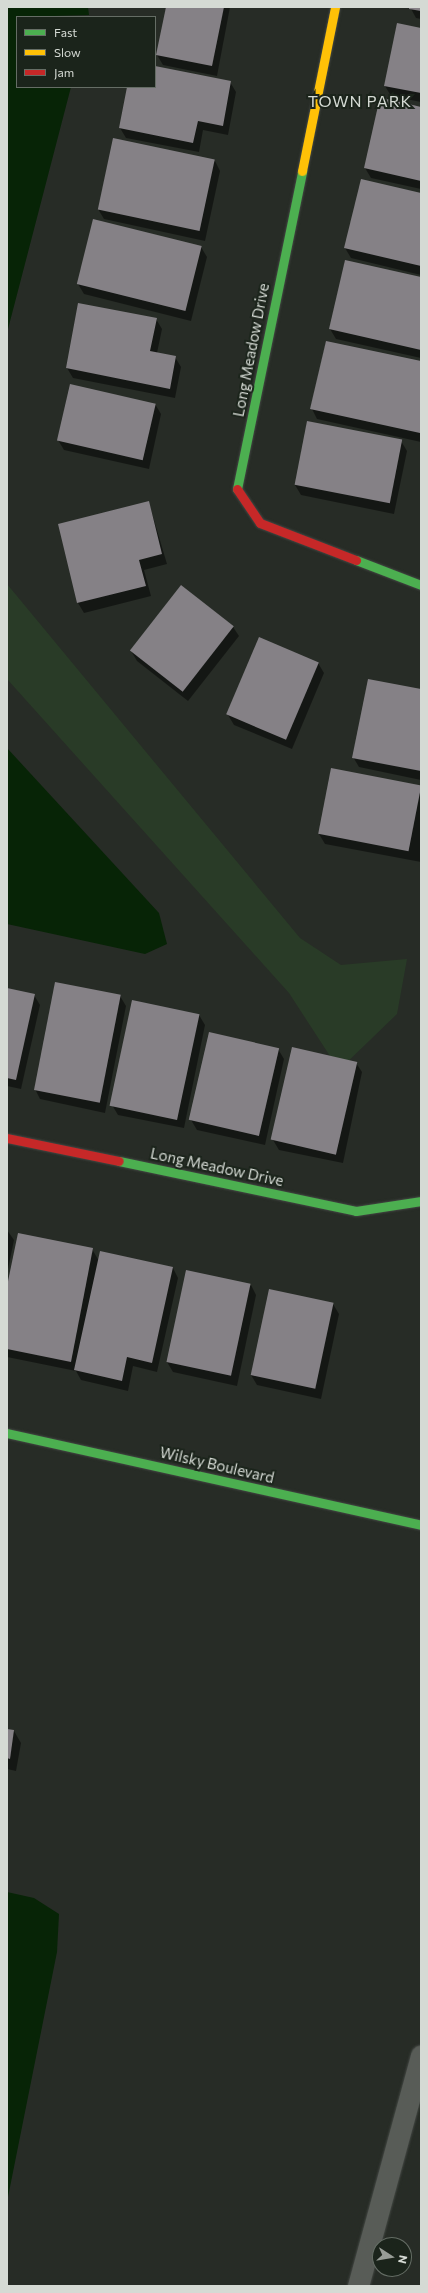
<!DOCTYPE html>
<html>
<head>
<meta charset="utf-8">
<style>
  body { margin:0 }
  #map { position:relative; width:428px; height:2293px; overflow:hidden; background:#272c26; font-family:Commissioner,sans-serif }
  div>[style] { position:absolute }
  .green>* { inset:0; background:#293b27 }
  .water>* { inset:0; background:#072406 }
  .shadow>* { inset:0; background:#0007 }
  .building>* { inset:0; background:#858186; transform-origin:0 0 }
  .roads { filter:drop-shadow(0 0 1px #434743) drop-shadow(0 0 1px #434743) }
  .lane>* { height:21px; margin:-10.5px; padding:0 10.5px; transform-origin:10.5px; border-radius:10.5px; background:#585c57 }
  .fast>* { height:9px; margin:-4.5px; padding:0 4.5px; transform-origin:4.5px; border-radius:4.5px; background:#4caf50 }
  .slow>* { height:9px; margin:-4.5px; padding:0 4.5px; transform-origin:4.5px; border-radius:4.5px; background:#ffc107 }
  .jam>* { height:9px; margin:-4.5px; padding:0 4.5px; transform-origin:4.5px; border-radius:4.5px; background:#c62828 }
  span { translate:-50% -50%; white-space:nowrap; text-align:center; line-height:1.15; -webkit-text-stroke:4px #1b241b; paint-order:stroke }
  .street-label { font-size:15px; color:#d5dad4 }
  .neighbourhood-label { font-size:16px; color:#d5dad4; letter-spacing:1px }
  .frame { position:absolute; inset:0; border:8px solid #d5dad4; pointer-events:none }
  .legend { position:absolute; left:16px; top:16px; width:140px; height:72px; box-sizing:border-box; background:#1b241b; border:1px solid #656d65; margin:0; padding:5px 7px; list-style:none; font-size:12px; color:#d5dad4 }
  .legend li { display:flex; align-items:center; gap:8px; height:20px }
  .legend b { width:20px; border:1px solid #656d65 }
  .north { position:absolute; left:372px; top:2237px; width:40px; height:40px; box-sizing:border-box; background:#1b241b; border:1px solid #656d65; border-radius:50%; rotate:102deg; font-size:11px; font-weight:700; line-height:16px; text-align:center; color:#d5dad4 }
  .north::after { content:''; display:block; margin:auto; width:14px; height:18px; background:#989d97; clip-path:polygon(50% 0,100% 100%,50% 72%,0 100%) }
</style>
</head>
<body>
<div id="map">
  <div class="green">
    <div style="clip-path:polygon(7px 584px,300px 938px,341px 965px,407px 959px,397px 1014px,339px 1070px,289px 993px,7px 679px)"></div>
  </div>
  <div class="water">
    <div style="clip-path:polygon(7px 7px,88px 7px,89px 15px,17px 17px,17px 87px,71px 87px,7px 333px)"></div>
    <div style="clip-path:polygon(7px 748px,159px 913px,167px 944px,145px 954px,7px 924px)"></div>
    <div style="clip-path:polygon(7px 1892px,34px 1898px,59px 1914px,57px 1952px,7px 2202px)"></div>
  </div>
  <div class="shadow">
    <div style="clip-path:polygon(167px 7px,230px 7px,217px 76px,163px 65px,157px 55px)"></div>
    <div style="clip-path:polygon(421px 7px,421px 19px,416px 18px,410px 7px)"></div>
    <div style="clip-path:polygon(421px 29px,421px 102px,391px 96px,385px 86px)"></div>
    <div style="clip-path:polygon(155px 67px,230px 82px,236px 92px,228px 135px,203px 130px,199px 152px,126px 138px,120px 128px,128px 87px,155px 87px)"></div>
    <div style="clip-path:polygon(381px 99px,421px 108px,421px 189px,371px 178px,365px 168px)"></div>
    <div style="clip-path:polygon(215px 161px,220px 171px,205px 241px,104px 219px,98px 209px)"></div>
    <div style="clip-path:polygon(421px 194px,421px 275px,351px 258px,345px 248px)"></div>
    <div style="clip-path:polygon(94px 220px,201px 247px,207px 257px,191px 321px,84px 294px,78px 284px)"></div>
    <div style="clip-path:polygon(345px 261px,421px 278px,421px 358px,336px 339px,330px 329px)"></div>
    <div style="clip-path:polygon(156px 319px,162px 329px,157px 353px,175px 357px,181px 367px,175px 398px,73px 378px,67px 368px)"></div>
    <div style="clip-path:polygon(326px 342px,421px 362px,421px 442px,317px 419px,312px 409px)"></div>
    <div style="clip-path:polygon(155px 404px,161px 414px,149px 469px,64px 450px,58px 440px)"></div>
    <div style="clip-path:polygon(401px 441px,407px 451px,394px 514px,301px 495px,295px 485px)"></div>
    <div style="clip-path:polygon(149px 503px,167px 564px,144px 570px,151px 596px,84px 613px,78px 603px,59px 525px)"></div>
    <div style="clip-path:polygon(233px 627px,239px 636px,188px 701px,137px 661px,131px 651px)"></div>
    <div style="clip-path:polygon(318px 663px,324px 673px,292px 749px,234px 725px,228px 715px)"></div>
    <div style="clip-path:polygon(421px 691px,421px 780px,359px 767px,353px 757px)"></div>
    <div style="clip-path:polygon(421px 787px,421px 862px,325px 844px,319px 834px)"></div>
    <div style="clip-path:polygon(7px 989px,34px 995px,40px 1005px,21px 1089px,7px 1086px)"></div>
    <div style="clip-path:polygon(120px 996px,126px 1006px,105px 1113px,40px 1099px,35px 1089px)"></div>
    <div style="clip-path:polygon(199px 1015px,205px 1025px,184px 1128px,118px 1115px,112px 1105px)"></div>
    <div style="clip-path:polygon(278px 1049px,284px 1059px,265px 1145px,197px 1130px,191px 1120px)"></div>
    <div style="clip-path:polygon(356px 1063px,362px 1072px,343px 1163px,279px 1150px,273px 1140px)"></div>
    <div style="clip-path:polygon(7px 1230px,14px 1240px,7px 1274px)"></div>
    <div style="clip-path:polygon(92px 1249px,99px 1261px,173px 1268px,178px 1278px,157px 1372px,133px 1366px,128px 1391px,81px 1380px,76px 1371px,7px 1357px,7px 1292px)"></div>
    <div style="clip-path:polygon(251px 1285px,256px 1295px,237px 1386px,173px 1372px,167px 1362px)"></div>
    <div style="clip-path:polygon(333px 1304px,339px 1314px,321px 1399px,257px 1385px,251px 1375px)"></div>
    <div style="clip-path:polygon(7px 1730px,14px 1731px,21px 1743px,16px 1771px,7px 1769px)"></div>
  </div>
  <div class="building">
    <div style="clip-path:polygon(166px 7px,224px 7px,212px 66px,156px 55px)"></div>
    <div style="clip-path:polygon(409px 7px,421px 7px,421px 11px,409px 9px)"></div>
    <div style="clip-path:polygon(397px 23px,421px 28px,421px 93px,384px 86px)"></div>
    <div style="clip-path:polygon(155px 66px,231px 81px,223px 126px,198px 121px,193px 143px,119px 128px,127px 87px,155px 87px)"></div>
    <div style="clip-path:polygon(380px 97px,421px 107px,421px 181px,364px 168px)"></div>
    <div style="left:113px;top:138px;width:104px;height:73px;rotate:12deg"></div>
    <div style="clip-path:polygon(361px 179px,421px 193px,421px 266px,344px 248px)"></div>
    <div style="left:93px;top:219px;width:112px;height:67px;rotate:14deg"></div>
    <div style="clip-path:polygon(345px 260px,421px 277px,421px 350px,329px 329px)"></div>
    <div style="clip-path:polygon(78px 303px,157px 318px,150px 351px,176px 356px,170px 389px,66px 368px)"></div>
    <div style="clip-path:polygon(326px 341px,421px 361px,420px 433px,310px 409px)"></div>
    <div style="left:70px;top:384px;width:88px;height:58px;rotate:13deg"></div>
    <div style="left:307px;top:421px;width:97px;height:65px;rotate:11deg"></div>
    <div style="clip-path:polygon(149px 501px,162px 554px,139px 560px,146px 586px,77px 603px,58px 524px)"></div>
    <div style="left:181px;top:585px;width:67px;height:83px;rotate:38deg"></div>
    <div style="left:259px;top:637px;width:65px;height:84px;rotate:23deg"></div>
    <div style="clip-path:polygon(368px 679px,421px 689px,421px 771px,352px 758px)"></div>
    <div style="left:331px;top:768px;width:92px;height:67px;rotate:11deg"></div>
    <div style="left:55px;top:982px;width:67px;height:110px;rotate:11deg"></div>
    <div style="clip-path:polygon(7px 988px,35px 994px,16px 1080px,7px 1078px)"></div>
    <div style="left:132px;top:1000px;width:69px;height:108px;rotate:12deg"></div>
    <div style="left:209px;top:1032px;width:72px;height:90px;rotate:13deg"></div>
    <div style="left:292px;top:1047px;width:67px;height:95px;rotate:13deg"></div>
    <div style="clip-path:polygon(18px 1233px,93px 1248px,71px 1362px,7px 1349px,7px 1286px)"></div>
    <div style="clip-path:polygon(100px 1251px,173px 1267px,152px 1363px,127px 1357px,122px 1381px,74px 1370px)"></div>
    <div style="left:186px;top:1270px;width:66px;height:94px;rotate:12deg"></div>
    <div style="left:269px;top:1289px;width:66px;height:88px;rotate:12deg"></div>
    <div style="clip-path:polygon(7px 1729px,14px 1730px,10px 1759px,7px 1758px)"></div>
  </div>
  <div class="roads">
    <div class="lane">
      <div style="left:358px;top:2286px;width:239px;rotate:-74.7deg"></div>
    </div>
    <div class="fast">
      <div style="left:237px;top:489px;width:325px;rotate:-78.4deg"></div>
      <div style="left:356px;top:560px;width:70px;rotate:21deg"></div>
      <div style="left:119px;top:1161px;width:242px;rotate:11.9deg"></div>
      <div style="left:356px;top:1211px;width:66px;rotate:-8.7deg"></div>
      <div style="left:7px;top:1433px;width:424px;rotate:12.5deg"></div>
    </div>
    <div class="slow">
      <div style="left:302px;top:171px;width:167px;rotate:-78.6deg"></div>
    </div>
    <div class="jam">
      <div style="left:237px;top:489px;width:41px;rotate:55.9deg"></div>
      <div style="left:260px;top:523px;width:103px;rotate:21.1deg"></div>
      <div style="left:7px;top:1138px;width:114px;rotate:11.6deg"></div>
    </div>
  </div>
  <div class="street-label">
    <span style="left:251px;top:350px;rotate:-79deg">Long Meadow Drive</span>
    <span style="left:217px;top:1167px;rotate:12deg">Long Meadow Drive</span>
    <span style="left:217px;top:1465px;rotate:13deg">Wilsky Boulevard</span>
  </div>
  <div class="neighbourhood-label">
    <span style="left:360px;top:101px">TOWN PARK</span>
  </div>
  <div class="frame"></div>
  <ul class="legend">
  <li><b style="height:5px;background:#4caf50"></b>Fast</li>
  <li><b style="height:5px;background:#ffc107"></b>Slow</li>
  <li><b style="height:5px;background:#c62828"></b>Jam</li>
  </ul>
  <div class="north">N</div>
</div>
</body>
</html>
